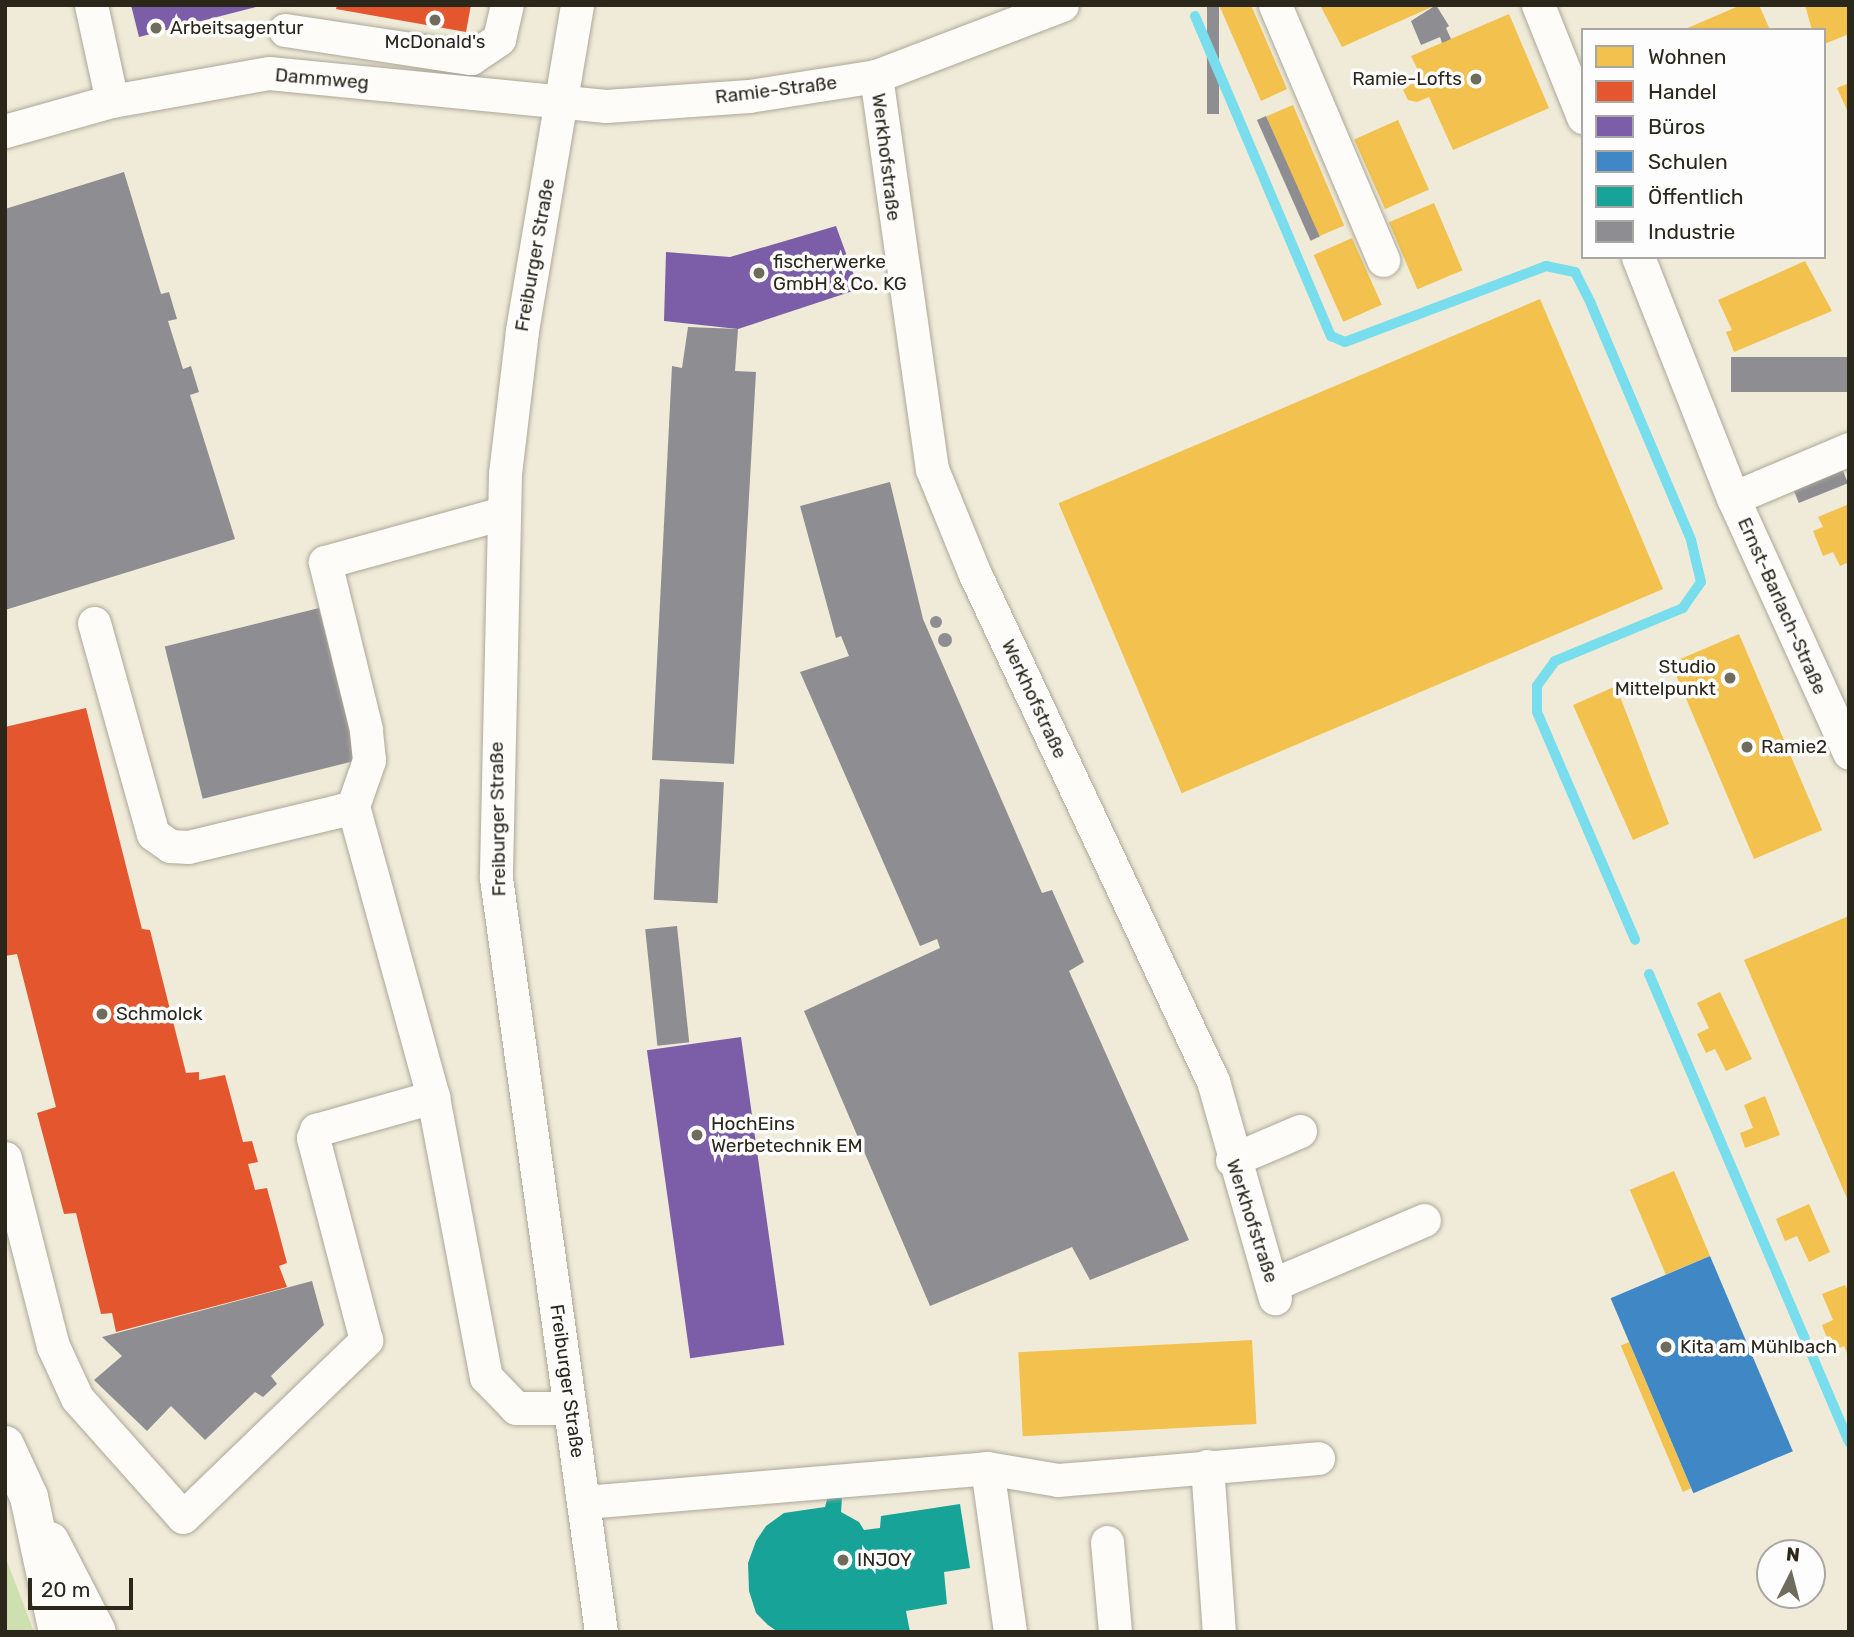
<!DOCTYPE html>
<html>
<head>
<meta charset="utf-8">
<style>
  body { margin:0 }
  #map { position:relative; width:1854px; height:1637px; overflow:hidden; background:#f0ebd8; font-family:Rubik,sans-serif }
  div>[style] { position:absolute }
  .green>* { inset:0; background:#cedfb0 }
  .homes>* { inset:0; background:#f2c14e; transform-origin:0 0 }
  .shops>* { inset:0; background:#e4572e }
  .offices>* { inset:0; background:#7b5ea7; transform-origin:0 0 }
  .schools>* { inset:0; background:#3f88c5; transform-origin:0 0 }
  .public>* { inset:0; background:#17a398 }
  .industry>* { inset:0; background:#8d8d92; transform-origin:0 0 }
  .round { border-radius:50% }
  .stream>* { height:10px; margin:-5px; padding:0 5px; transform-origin:5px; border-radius:5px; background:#78ddec }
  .roads { filter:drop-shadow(0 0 2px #aca799) drop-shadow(0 0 2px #aca799) }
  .minor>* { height:33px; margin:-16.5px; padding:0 16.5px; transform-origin:16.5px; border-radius:16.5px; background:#fdfcf9 }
  .major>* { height:38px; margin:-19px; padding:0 19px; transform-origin:19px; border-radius:19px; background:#fdfcf9 }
  .dots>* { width:19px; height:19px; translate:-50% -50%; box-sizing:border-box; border:4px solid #fdfdfd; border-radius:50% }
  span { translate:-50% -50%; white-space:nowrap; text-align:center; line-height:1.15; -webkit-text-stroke:7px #fdfdfd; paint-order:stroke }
  .poi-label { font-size:19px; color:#2b271b }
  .left { translate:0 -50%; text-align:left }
  .right { translate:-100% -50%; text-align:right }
  .street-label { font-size:19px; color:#2b271b }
  .frame { position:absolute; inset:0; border:7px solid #2b271b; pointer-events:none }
  .legend { position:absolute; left:1581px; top:28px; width:245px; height:231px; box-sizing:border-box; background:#fdfdfd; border:2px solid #a9a7a3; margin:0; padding:9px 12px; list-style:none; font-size:21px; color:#2b271b }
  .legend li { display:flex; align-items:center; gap:14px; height:35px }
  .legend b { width:35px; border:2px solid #a9a7a3 }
  .north { position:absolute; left:1756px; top:1539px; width:70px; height:70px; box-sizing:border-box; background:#fdfdfd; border:2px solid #a9a7a3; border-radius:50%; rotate:6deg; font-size:19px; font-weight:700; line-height:28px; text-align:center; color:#2b271b }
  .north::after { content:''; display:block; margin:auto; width:24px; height:32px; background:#706c5d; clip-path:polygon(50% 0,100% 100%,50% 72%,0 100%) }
  .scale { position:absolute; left:28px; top:1578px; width:105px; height:32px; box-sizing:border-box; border:4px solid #2b271b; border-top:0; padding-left:9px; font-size:21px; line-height:24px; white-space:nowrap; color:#2b271b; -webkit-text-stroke:5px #fdfdfd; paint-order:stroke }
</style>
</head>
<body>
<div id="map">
  <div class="green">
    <div style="clip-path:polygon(5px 1556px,34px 1632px,5px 1632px)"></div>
  </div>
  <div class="homes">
    <div style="clip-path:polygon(1219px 5px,1251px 5px,1287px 89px,1261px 101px)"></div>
    <div style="clip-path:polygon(1320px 5px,1436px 5px,1342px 47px)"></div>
    <div style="clip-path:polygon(1741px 5px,1759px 5px,1770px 30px,1683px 30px)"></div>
    <div style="clip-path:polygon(1805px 5px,1849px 5px,1849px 34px,1824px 44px,1824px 30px,1812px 30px)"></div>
    <div style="clip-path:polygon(1509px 14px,1549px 108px,1453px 150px,1429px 97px,1417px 102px,1408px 100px,1403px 90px,1421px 77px,1411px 56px)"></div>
    <div style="clip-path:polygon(1849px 83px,1849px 114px,1837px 88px)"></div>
    <div style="left:1293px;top:105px;width:131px;height:29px;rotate:67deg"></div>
    <div style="left:1398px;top:120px;width:76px;height:48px;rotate:66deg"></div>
    <div style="left:1434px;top:203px;width:73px;height:49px;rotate:67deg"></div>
    <div style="left:1352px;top:238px;width:73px;height:42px;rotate:66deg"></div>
    <div style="clip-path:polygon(1805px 261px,1832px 311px,1734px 352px,1726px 332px,1732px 330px,1718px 300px)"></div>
    <div style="left:1540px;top:299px;width:315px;height:523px;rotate:67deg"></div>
    <div style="clip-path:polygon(1849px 504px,1849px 562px,1840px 566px,1833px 552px,1823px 556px,1813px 531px,1823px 527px,1818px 517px)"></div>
    <div style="left:1739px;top:634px;width:213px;height:74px;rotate:67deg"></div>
    <div style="clip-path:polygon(1616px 686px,1669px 824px,1633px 840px,1573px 705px)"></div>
    <div style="clip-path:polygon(1849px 916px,1849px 1203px,1744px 960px)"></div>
    <div style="clip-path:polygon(1720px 992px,1752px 1059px,1726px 1071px,1715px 1049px,1706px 1053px,1697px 1034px,1709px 1028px,1697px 1003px)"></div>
    <div style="clip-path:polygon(1765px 1096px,1780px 1135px,1745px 1148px,1740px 1133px,1753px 1128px,1744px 1105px)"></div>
    <div style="left:1674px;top:1171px;width:92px;height:48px;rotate:67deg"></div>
    <div style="clip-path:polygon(1809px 1204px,1830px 1252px,1809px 1262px,1797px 1236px,1785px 1241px,1776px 1219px)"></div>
    <div style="clip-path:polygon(1845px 1285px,1849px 1293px,1849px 1358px,1844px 1346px,1832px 1351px,1822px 1325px,1833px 1320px,1822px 1294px)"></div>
    <div style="left:1252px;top:1340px;width:84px;height:234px;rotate:87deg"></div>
    <div style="left:1629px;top:1342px;width:159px;height:9px;rotate:67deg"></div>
  </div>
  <div class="shops">
    <div style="clip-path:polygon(337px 5px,471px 5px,466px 32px,336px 9px)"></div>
    <div style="clip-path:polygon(86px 708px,142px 929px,150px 930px,186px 1073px,199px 1072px,199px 1080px,225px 1075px,243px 1142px,252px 1141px,258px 1162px,248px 1164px,255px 1190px,267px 1188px,287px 1263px,279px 1266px,287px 1287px,116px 1332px,112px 1313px,101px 1314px,76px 1213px,64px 1214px,37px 1113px,56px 1107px,17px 954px,5px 956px,5px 727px)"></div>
  </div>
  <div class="offices">
    <div style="clip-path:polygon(131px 5px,260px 5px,260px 6px,139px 37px)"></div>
    <div style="clip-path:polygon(836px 226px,859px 289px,738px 329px,664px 321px,666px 252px,730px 257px)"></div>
    <div style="left:741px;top:1037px;width:311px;height:95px;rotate:82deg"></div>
  </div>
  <div class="schools">
    <div style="left:1710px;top:1256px;width:212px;height:108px;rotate:67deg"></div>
  </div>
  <div class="public">
    <div style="clip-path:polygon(828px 1496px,842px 1498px,841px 1512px,859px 1522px,864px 1530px,880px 1528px,881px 1516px,960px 1504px,970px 1568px,944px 1572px,947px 1604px,906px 1611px,910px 1632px,778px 1632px,768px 1625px,756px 1613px,749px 1591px,748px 1563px,756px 1541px,766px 1526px,784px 1513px,825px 1507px)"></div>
  </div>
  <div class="industry">
    <div style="left:1207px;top:5px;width:12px;height:109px"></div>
    <div style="clip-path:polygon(1436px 5px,1449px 26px,1446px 28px,1451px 39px,1442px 43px,1440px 37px,1421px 45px,1411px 21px)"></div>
    <div style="left:1266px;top:116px;width:132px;height:10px;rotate:66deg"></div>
    <div style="clip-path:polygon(124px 172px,161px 294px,169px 292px,177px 319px,168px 321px,183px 369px,191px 366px,199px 392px,190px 395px,235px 539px,5px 610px,5px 209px)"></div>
    <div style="clip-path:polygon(688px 327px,738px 329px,735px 371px,756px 372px,734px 764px,652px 760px,672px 366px,682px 368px)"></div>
    <div style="left:1849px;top:357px;width:35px;height:118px;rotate:90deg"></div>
    <div style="left:1839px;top:461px;width:24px;height:53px;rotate:68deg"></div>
    <div style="clip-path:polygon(890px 482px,923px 619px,1042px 893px,1052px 890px,1084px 962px,1069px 971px,1189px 1240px,1090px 1280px,1072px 1247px,930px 1306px,804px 1011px,940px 948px,937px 939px,920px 946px,800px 672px,849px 656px,841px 636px,836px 638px,800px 506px)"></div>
    <div style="left:319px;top:608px;width:157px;height:159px;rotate:76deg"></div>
    <div class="round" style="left:930px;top:616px;width:12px;height:12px"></div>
    <div class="round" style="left:938px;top:633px;width:14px;height:14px"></div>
    <div style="left:660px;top:779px;width:64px;height:121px;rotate:3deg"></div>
    <div style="left:677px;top:926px;width:117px;height:32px;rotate:84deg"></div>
    <div style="clip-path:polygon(312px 1281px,324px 1325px,271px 1376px,277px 1384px,263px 1397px,255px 1392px,205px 1440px,171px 1406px,147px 1431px,94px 1380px,122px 1356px,102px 1337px)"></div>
  </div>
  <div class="stream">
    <div style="left:1195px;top:16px;width:348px;rotate:67deg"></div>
    <div style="left:1331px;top:336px;width:15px;rotate:23deg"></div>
    <div style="left:1345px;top:342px;width:215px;rotate:-20.7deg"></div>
    <div style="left:1546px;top:266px;width:30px;rotate:12deg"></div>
    <div style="left:1575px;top:272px;width:36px;rotate:63deg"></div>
    <div style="left:1591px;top:304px;width:256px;rotate:67deg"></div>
    <div style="left:1691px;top:540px;width:43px;rotate:76.6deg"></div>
    <div style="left:1701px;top:582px;width:32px;rotate:125deg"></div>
    <div style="left:1683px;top:608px;width:139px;rotate:157.5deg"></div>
    <div style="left:1555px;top:661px;width:31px;rotate:126deg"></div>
    <div style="left:1537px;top:686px;width:26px;rotate:90deg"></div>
    <div style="left:1537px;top:712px;width:248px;rotate:66.7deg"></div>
    <div style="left:1649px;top:974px;width:509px;rotate:66.86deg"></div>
  </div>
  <div class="roads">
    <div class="minor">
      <div style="left:91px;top:5px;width:98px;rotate:77.7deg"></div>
      <div style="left:577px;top:5px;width:331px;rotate:99.6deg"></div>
      <div style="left:522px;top:331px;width:144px;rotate:96.8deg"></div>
      <div style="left:505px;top:474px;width:404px;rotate:91.3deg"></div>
      <div style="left:496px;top:878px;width:761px;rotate:82.07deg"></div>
      <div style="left:1275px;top:5px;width:277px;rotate:67deg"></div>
      <div style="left:1538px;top:5px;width:121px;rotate:68.1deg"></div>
      <div style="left:285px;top:30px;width:188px;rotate:8.6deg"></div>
      <div style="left:471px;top:58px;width:34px;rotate:-34deg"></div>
      <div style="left:499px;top:39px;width:35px;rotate:-77deg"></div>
      <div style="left:876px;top:76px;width:397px;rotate:81.9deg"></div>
      <div style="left:932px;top:469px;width:111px;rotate:67.8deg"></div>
      <div style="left:974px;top:572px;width:562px;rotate:64.85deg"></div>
      <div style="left:1213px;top:1081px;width:226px;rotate:74.1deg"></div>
      <div style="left:5px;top:131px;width:111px;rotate:-15.7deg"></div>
      <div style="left:112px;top:101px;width:159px;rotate:-10.1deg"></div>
      <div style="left:269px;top:73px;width:339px;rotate:5.6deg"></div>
      <div style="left:606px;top:106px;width:143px;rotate:-4deg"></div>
      <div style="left:749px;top:96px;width:129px;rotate:-8.9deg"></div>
      <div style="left:876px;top:76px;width:199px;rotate:-20.9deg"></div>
      <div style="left:1638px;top:257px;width:259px;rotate:68.5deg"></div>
      <div style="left:1733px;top:498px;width:280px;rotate:65.5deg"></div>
      <div style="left:1733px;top:498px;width:126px;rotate:-22.9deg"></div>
      <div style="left:94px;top:623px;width:219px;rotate:74.4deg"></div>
      <div style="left:153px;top:834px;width:21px;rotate:35deg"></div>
      <div style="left:170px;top:846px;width:18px;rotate:3deg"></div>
      <div style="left:188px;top:847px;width:158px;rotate:-13.5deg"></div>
      <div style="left:342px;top:810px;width:12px;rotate:-20deg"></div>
      <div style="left:353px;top:806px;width:49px;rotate:-70.8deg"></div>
      <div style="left:369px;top:760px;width:31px;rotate:-96deg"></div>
      <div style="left:366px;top:729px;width:172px;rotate:-103.8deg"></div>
      <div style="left:325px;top:562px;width:185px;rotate:-15.4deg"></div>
      <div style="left:353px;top:806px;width:302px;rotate:74.6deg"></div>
      <div style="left:433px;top:1097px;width:285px;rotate:79.3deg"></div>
      <div style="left:486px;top:1377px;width:43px;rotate:45.9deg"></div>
      <div style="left:516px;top:1408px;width:54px"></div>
      <div style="left:5px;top:1158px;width:194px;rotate:75.7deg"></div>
      <div style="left:53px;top:1346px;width:57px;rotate:65.2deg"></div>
      <div style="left:77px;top:1398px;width:159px;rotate:48.3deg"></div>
      <div style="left:183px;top:1517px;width:255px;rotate:-44deg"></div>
      <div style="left:366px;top:1340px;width:209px;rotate:-104.7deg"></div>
      <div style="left:313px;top:1138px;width:9px;rotate:-69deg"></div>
      <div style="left:316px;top:1130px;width:122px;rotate:-15.8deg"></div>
      <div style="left:1232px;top:1160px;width:74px;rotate:-23.1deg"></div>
      <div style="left:1274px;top:1284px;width:163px;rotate:-23.1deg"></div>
      <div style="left:1207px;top:1466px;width:166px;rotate:85.9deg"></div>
      <div style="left:987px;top:1468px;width:72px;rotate:9.6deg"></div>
      <div style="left:1058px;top:1480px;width:261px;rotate:-4.8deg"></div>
      <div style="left:585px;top:1502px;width:403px;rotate:-4.8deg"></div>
      <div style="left:987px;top:1468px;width:166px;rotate:82deg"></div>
      <div style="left:1107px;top:1542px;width:90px;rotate:84.9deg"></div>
    </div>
    <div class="major">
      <div style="left:5px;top:1445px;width:57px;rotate:65.2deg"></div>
      <div style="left:29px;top:1497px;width:138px;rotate:77.9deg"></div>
      <div style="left:50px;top:1541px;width:102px;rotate:62.7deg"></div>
    </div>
  </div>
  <div class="dots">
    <div style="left:435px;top:20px;background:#706c5d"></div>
    <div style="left:156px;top:28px;background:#706c5d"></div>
    <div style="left:1476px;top:79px;background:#706c5d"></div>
    <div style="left:759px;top:273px;background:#706c5d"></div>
    <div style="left:1730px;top:678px;background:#706c5d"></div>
    <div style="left:1747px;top:747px;background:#706c5d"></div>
    <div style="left:102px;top:1014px;background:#706c5d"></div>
    <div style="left:697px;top:1135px;background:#706c5d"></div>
    <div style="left:1666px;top:1347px;background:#706c5d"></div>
    <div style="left:843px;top:1560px;background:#706c5d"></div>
  </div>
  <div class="poi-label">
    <span class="left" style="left:170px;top:28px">Arbeitsagentur</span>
    <span style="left:435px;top:42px">McDonald's</span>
    <span class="right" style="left:1462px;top:79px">Ramie-Lofts</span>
    <span class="left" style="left:773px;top:273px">fischerwerke<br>GmbH &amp; Co. KG</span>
    <span class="right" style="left:1716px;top:678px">Studio<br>Mittelpunkt</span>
    <span class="left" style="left:1761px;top:747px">Ramie2</span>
    <span class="left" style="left:116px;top:1014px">Schmolck</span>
    <span class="left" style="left:711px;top:1135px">HochEins<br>Werbetechnik EM</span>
    <span class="left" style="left:1680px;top:1347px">Kita am Mühlbach</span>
    <span class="left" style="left:857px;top:1560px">INJOY</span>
  </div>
  <div class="street-label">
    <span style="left:322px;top:79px;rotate:5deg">Dammweg</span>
    <span style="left:776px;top:90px;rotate:-7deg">Ramie-Straße</span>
    <span style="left:886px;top:157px;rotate:83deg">Werkhofstraße</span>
    <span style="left:535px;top:255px;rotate:-80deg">Freiburger Straße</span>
    <span style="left:1782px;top:606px;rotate:66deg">Ernst-Barlach-Straße</span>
    <span style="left:1034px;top:699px;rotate:65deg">Werkhofstraße</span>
    <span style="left:498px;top:819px;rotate:-91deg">Freiburger Straße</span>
    <span style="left:1252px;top:1221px;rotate:72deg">Werkhofstraße</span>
    <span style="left:567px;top:1381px;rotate:82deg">Freiburger Straße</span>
  </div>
  <div class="frame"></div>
  <ul class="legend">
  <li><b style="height:19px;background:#f2c14e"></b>Wohnen</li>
  <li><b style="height:19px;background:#e4572e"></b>Handel</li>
  <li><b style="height:19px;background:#7b5ea7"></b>Büros</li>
  <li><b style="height:19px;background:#3f88c5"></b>Schulen</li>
  <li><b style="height:19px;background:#17a398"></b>Öffentlich</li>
  <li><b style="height:19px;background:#8d8d92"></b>Industrie</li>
  </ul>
  <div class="north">N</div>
  <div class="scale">20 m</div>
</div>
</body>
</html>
